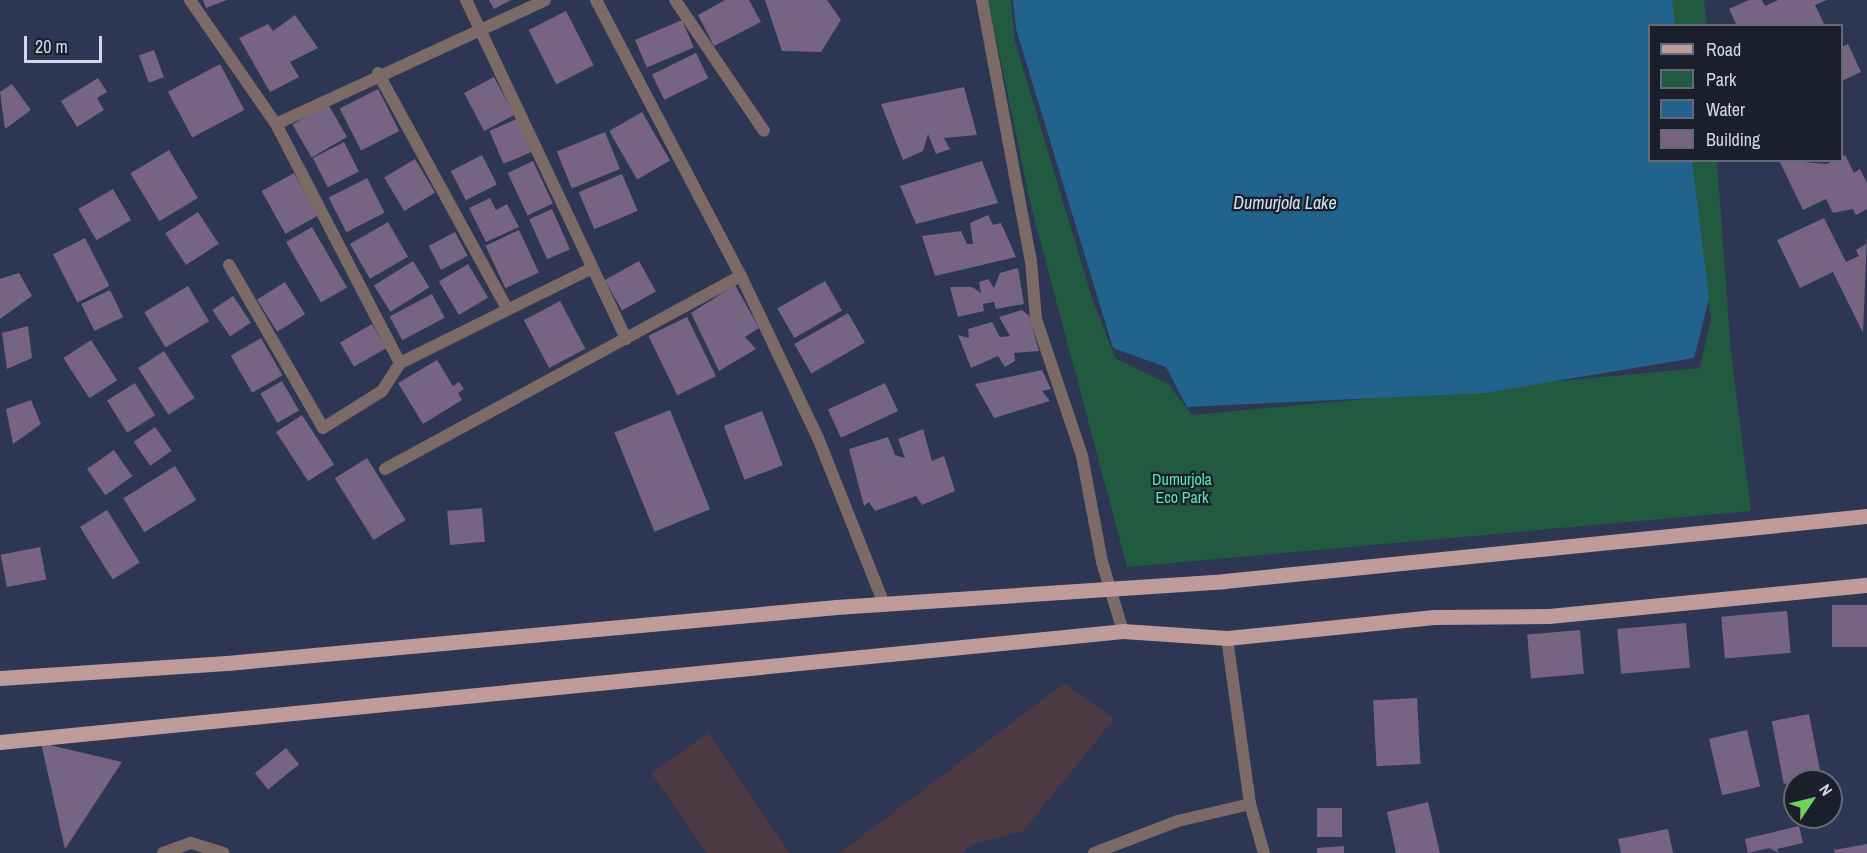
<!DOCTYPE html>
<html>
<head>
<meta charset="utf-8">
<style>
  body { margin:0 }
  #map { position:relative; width:1867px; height:853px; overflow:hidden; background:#2d3652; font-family:"Archivo Narrow",sans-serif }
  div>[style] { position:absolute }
  .medical>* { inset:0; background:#4c3942 }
  .green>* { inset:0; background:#225941 }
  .water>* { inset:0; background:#22638d }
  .building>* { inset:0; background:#766482; transform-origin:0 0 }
  .street>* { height:12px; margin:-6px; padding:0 6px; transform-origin:6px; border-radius:6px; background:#7c6a69 }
  .primary>* { height:15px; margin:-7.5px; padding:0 7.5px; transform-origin:7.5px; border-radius:7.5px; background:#bf9b99 }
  span { translate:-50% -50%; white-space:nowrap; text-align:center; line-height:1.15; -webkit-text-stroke:4.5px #1a1f2b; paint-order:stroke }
  .park-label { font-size:16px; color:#5ee6ac }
  .water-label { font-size:18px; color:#d0e3f2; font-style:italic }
  .legend { position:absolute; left:1648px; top:24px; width:195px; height:138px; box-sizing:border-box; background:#1a1f2b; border:2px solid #636977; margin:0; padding:8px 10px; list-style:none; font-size:18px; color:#d1d7e9 }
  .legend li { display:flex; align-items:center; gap:12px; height:30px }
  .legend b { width:30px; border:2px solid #636977 }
  .north { position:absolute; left:1783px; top:769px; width:60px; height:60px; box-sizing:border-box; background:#1a1f2b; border:2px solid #636977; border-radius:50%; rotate:55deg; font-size:16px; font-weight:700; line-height:24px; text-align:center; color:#d1d7e9 }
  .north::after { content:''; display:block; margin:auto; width:21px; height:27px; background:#71d25e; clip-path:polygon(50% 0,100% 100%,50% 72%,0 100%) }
  .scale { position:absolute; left:24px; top:36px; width:78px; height:27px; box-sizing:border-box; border:3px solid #d1d7e9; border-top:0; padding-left:8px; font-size:18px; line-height:21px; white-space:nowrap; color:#d1d7e9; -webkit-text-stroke:4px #1a1f2b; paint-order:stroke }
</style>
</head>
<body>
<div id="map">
  <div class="medical">
    <div style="clip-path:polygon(1065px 683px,1114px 719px,1023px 831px,974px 844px,962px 853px,839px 853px)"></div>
    <div style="clip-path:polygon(708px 733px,790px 853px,707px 853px,651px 773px)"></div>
  </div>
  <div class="green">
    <div style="clip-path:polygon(988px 0,1011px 0,1015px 42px,1092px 298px,1115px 358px,1168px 384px,1192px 415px,1700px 368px,1711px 319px,1690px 161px,1717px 161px,1731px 353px,1751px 511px,1127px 567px,1031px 206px)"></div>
    <div style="clip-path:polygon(1668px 0,1704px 0,1707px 25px,1672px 25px)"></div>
  </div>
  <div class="water">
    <div style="clip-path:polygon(1013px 0,1672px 0,1675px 25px,1650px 26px,1650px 160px,1692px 161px,1709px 299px,1694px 358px,1484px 393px,1187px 407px,1166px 367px,1113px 348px,1016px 29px)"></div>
  </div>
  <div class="building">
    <div style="clip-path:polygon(203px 0,227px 0,206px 8px)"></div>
    <div style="clip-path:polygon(489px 0,511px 0,494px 9px)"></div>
    <div style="clip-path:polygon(725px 0,749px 0,761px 22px,714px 46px,698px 15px)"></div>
    <div style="clip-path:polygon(765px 0,827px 0,841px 20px,821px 52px,782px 51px)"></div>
    <div style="clip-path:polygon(1749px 0,1762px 0,1765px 6px,1778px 0,1827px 0,1815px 5px,1825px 26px,1737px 26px,1729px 9px)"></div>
    <div style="left:566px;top:11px;width:61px;height:42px;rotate:63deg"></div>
    <div style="clip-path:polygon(295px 15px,318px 48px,290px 62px,299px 77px,270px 92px,239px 38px,268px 24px,273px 31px)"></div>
    <div style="left:682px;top:20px;width:30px;height:51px;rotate:67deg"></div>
    <div style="clip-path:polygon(1848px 44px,1861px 72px,1842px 81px,1842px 47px)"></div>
    <div style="left:154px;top:50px;width:29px;height:16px;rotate:70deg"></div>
    <div style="left:696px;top:53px;width:28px;height:49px;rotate:64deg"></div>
    <div style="left:220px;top:64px;width:52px;height:59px;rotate:62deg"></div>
    <div style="left:494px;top:77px;width:43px;height:34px;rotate:62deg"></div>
    <div style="clip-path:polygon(98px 78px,107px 92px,97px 98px,104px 110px,77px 127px,61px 101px)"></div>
    <div style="clip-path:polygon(12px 84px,31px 110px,5px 129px,0 92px)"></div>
    <div style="clip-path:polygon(964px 87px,977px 135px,944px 138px,950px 149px,936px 154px,928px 134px,923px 151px,903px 160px,881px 104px)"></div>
    <div style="left:378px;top:89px;width:47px;height:43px;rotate:63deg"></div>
    <div style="left:328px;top:104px;width:38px;height:41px;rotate:60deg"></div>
    <div style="left:642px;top:112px;width:56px;height:38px;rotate:60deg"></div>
    <div style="left:517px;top:119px;width:36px;height:30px;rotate:67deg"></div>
    <div style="left:605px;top:132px;width:40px;height:52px;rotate:68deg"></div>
    <div style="left:344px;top:142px;width:33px;height:35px;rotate:63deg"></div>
    <div style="left:169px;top:150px;width:56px;height:45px;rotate:59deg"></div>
    <div style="left:482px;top:155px;width:33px;height:35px;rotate:63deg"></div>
    <div style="clip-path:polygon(1845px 155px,1854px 173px,1860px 169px,1867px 183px,1867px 209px,1856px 215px,1853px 209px,1833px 213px,1826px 199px,1803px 210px,1779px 160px,1827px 164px)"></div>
    <div style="left:415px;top:159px;width:39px;height:36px;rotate:59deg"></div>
    <div style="left:533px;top:161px;width:47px;height:28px;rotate:65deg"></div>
    <div style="clip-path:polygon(982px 161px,998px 203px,916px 224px,900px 186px)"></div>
    <div style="left:294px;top:173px;width:49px;height:37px;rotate:61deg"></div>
    <div style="left:622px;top:174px;width:40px;height:47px;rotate:67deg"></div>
    <div style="left:367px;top:178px;width:39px;height:43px;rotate:63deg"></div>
    <div style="left:113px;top:189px;width:36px;height:40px;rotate:60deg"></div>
    <div style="clip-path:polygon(490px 198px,496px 210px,507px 204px,519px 227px,486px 242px,469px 208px)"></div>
    <div style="left:552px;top:209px;width:44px;height:25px;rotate:66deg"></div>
    <div style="left:198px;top:212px;width:38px;height:39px;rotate:57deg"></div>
    <div style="clip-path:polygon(988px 215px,993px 225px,1001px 223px,1016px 257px,935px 276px,922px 236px,961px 231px,967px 244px,973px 244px,970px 223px)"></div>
    <div style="clip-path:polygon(1824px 218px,1846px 262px,1859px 256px,1856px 250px,1866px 244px,1867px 237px,1863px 333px,1833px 272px,1800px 288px,1777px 240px)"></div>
    <div style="left:388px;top:222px;width:40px;height:44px;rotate:60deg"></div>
    <div style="left:312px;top:227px;width:70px;height:30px;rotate:60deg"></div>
    <div style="left:519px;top:230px;width:47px;height:37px;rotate:65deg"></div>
    <div style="left:455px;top:232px;width:27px;height:30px;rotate:62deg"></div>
    <div style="left:85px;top:238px;width:54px;height:36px;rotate:63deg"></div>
    <div style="left:413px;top:261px;width:31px;height:46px;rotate:58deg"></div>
    <div style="left:639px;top:261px;width:35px;height:39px;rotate:61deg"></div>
    <div style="left:468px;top:264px;width:39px;height:34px;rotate:59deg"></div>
    <div style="clip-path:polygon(1018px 268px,1024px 304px,996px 309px,994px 302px,983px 304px,984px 311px,958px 317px,950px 287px,972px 287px,981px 293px,979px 282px,988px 279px,994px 288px,1000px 273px)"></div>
    <div style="clip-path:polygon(19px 273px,32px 296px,0 319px,0 279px)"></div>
    <div style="left:825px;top:281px;width:34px;height:55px;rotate:60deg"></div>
    <div style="left:285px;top:282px;width:38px;height:33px;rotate:58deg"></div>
    <div style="clip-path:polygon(735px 285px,759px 328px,745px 337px,756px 349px,719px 371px,691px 313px)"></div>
    <div style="left:188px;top:286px;width:41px;height:51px;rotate:59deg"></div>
    <div style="left:110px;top:290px;width:30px;height:32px;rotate:64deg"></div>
    <div style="left:432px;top:294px;width:27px;height:48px;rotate:62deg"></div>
    <div style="left:233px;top:296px;width:32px;height:25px;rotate:56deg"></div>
    <div style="left:560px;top:301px;width:54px;height:41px;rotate:62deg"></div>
    <div style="clip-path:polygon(1022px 310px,1029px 316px,1039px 351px,1014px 353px,1015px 361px,1005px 367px,998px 356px,971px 368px,958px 335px,969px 338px,968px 329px,992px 322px,1000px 337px,1010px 336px,999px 317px)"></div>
    <div style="left:848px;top:313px;width:34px;height:62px;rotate:60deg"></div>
    <div style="left:687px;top:317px;width:66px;height:43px;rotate:64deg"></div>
    <div style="left:372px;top:324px;width:28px;height:37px;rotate:60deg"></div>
    <div style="clip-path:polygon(28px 326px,32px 358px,7px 369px,2px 333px)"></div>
    <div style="left:261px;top:338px;width:43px;height:35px;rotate:60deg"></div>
    <div style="left:91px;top:340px;width:48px;height:33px;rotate:57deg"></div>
    <div style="left:164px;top:351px;width:56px;height:31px;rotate:57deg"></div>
    <div style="clip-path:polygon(437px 360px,453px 386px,459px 382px,464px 389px,458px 393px,462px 400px,423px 424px,398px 383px)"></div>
    <div style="clip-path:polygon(1042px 370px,1051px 389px,1042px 391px,1050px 401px,994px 418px,975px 384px)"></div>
    <div style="left:282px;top:381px;width:34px;height:25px;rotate:60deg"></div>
    <div style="left:135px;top:383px;width:38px;height:33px;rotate:58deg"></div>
    <div style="left:885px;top:383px;width:31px;height:63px;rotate:65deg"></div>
    <div style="clip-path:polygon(31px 400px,41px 424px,13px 444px,6px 409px)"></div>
    <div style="left:670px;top:410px;width:107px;height:60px;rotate:68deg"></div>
    <div style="left:762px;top:411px;width:58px;height:41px;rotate:69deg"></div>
    <div style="left:302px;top:415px;width:59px;height:31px;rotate:57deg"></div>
    <div style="left:155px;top:427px;width:29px;height:26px;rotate:55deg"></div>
    <div style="clip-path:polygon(923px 429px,932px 461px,944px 456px,955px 491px,922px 505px,916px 496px,875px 511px,869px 502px,864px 506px,849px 449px,888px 437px,895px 455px,905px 458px,898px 439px)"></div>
    <div style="left:114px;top:450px;width:32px;height:33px;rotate:55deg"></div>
    <div style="left:367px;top:458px;width:73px;height:38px;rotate:58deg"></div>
    <div style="left:175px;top:466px;width:40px;height:61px;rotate:58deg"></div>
    <div style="left:482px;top:508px;width:34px;height:35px;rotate:85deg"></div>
    <div style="left:107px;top:510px;width:62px;height:32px;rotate:58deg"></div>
    <div style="left:40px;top:547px;width:33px;height:40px;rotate:79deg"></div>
    <div style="left:1867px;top:605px;width:42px;height:35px;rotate:90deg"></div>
    <div style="left:1787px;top:611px;width:42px;height:66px;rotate:85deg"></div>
    <div style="left:1686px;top:623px;width:45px;height:69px;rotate:85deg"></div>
    <div style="left:1580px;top:630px;width:44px;height:53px;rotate:85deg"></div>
    <div style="left:1417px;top:698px;width:66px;height:44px;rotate:87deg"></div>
    <div style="left:1809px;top:714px;width:64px;height:38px;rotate:79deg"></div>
    <div style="left:1747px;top:730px;width:58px;height:39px;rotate:77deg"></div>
    <div style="clip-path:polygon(41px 743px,122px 762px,65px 849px)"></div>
    <div style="left:286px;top:748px;width:21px;height:40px;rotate:51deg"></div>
    <div style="clip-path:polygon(1428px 802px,1440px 853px,1396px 853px,1387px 812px)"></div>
    <div style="left:1317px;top:808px;width:25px;height:29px"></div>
    <div style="clip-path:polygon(1799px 826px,1803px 843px,1777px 849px,1779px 853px,1769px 848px,1748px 853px,1745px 839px)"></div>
    <div style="clip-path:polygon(1668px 829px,1673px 853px,1621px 853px,1618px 839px)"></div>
    <div style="clip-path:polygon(1867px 844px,1867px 853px,1835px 853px,1834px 850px)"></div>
    <div style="clip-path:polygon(1344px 846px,1344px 853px,1317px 853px,1317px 848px)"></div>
  </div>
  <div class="street">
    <div style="left:190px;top:0;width:151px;rotate:55.3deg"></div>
    <div style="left:276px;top:124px;width:269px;rotate:62.6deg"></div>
    <div style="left:466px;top:0;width:375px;rotate:64.7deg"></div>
    <div style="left:596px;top:0;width:312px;rotate:62.3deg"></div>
    <div style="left:741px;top:276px;width:179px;rotate:64.6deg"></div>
    <div style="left:818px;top:438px;width:179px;rotate:68.3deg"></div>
    <div style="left:675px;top:0;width:158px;rotate:55.8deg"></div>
    <div style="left:982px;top:0;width:266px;rotate:79.4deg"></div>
    <div style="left:1031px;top:261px;width:58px;rotate:85.1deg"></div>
    <div style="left:1036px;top:319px;width:145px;rotate:71.4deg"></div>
    <div style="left:1082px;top:456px;width:108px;rotate:79.3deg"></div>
    <div style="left:1102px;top:562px;width:72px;rotate:73.1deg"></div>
    <div style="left:378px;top:73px;width:269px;rotate:61.3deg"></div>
    <div style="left:276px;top:124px;width:296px;rotate:-24.7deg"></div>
    <div style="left:229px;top:265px;width:188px;rotate:60deg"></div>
    <div style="left:323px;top:428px;width:70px;rotate:-32.1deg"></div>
    <div style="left:382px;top:391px;width:33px;rotate:-57deg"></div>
    <div style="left:400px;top:363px;width:212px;rotate:-26.3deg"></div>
    <div style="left:385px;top:469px;width:405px;rotate:-28.5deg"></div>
    <div style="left:1227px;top:638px;width:168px;rotate:82.1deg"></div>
    <div style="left:1250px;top:804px;width:51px;rotate:74.1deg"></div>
    <div style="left:163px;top:853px;width:30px;rotate:-20deg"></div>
    <div style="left:191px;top:843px;width:34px;rotate:17deg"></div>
    <div style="left:1094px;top:853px;width:90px;rotate:-20.9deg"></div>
    <div style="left:1178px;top:821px;width:74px;rotate:-13.3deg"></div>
  </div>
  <div class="primary">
    <div style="left:0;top:678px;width:227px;rotate:-3.8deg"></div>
    <div style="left:227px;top:663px;width:612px;rotate:-5.25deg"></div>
    <div style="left:836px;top:607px;width:389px;rotate:-3.8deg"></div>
    <div style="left:1224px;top:581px;width:646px;rotate:-5.77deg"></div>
    <div style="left:0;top:742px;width:1128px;rotate:-5.64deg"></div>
    <div style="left:1123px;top:631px;width:104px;rotate:3.9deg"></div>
    <div style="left:1227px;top:638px;width:208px;rotate:-5.8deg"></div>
    <div style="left:1434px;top:617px;width:115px;rotate:-0.5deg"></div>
    <div style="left:1549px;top:616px;width:320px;rotate:-5.6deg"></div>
  </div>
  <div class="park-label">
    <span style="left:1182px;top:488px">Dumurjola<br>Eco Park</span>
  </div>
  <div class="water-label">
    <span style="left:1285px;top:203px">Dumurjola Lake</span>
  </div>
  <ul class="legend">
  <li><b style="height:8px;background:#bf9b99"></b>Road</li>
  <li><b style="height:16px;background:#225941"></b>Park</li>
  <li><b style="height:16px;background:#22638d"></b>Water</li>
  <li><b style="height:16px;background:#766482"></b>Building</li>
  </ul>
  <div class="north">N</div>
  <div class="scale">20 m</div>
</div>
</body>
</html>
